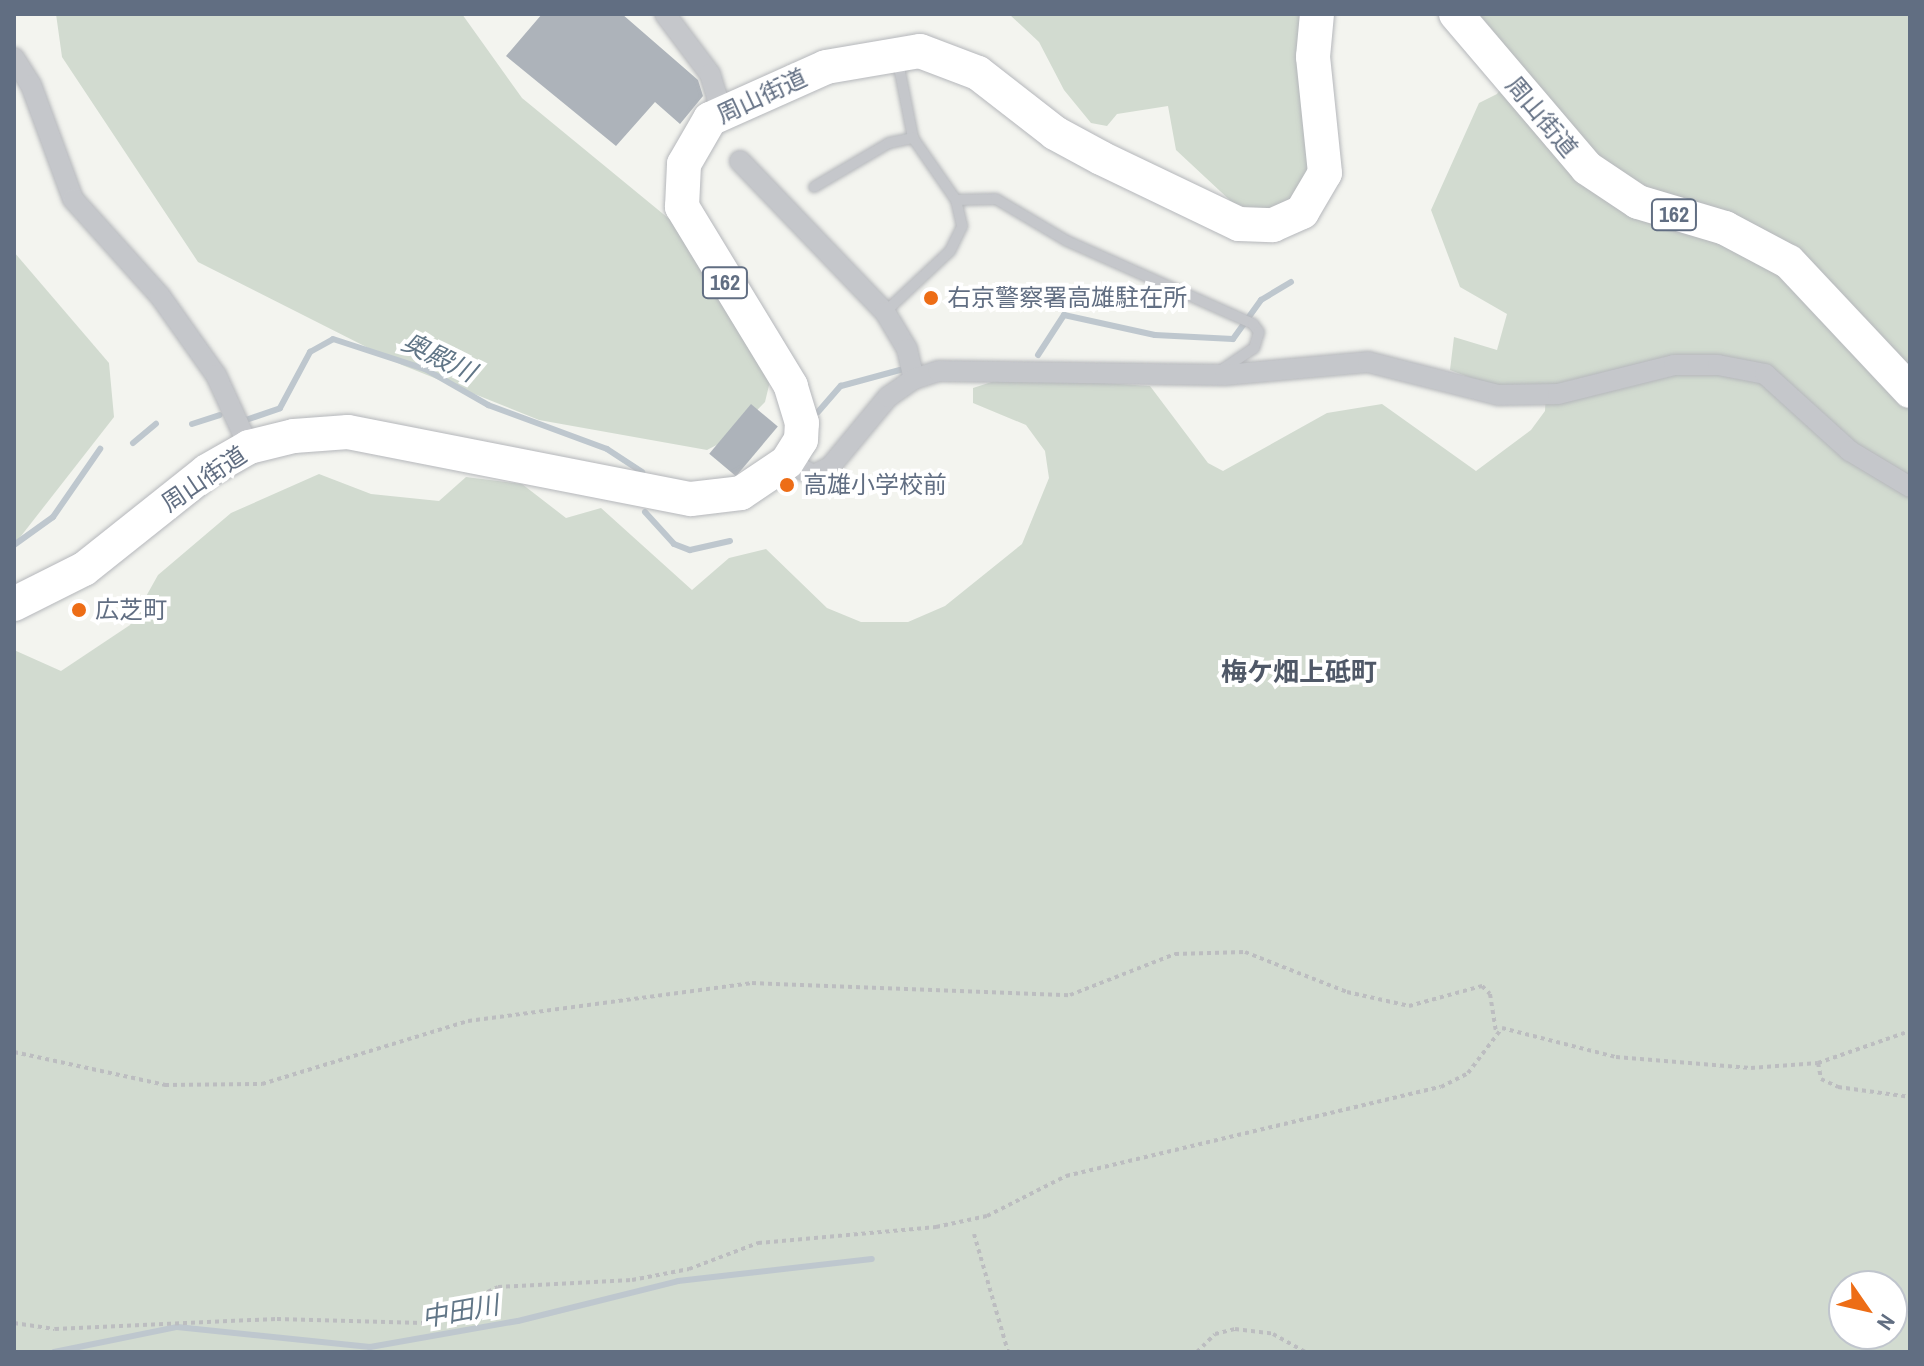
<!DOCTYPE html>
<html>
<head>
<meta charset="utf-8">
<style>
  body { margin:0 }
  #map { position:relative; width:1924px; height:1366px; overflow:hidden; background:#f3f4ef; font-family:"Archivo Narrow","Noto Sans JP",sans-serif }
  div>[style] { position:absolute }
  .green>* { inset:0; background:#d2dbd0 }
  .stream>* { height:6px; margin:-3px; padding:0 3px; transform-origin:3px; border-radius:3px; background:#bec7ce }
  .building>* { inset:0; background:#adb3ba; transform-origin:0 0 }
  .path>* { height:4px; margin-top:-2px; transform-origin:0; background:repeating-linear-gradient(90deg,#bcbdc0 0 4px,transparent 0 8px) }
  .roads { filter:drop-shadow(0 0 2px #b5b7bb) drop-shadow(0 0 2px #b5b7bb) }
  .service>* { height:10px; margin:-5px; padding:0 5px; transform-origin:5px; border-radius:5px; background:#c5c7cb }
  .minor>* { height:20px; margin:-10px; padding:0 10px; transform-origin:10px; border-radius:10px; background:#c5c7cb }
  .trunk>* { height:34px; margin:-17px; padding:0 17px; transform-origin:17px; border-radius:17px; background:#fff }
  .dots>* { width:22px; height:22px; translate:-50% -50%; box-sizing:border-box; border:4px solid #fff; border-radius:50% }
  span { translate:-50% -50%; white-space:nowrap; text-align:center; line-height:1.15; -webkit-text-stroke:8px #fff; paint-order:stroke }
  .shield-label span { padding:2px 6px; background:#fff; border:2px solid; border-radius:6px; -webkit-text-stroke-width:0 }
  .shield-label { font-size:22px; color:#616e82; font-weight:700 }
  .street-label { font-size:24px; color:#616e82 }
  .poi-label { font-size:24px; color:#616e82 }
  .left { translate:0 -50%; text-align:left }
  .water-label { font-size:26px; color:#617687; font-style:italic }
  .neighbourhood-label { font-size:26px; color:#4f5867; font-weight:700 }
  .frame { position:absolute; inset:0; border:16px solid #616e82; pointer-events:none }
  .north { position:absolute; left:1828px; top:1270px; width:80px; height:80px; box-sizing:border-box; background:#fff; border:2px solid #c0c5cd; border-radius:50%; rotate:124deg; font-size:22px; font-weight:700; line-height:32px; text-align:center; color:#616e82 }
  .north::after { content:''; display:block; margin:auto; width:28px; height:36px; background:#ed6d16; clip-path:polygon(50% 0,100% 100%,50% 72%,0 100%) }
</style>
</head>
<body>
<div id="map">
  <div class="green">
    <div style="clip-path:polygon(56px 14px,462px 14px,522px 98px,679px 227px,771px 377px,765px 402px,730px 438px,707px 450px,539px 420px,402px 365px,198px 262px,62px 57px)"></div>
    <div style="clip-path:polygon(1009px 14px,1301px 14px,1320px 180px,1275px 213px,1235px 205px,1176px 150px,1168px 106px,1117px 114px,1107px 126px,1091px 123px,1064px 90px,1039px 42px)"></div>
    <div style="clip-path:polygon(evenodd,1479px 14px,1910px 14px,1910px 1352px,14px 1352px,14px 650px,61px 671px,130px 625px,158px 575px,231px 513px,319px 474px,371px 494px,439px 501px,466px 477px,522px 484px,566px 518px,601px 508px,692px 590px,729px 558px,766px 549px,827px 608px,861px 622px,908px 622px,945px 606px,1022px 544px,1049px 478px,1045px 451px,1026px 425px,973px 403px,973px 388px,1007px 377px,1150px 386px,1208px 463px,1223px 471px,1327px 413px,1382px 404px,1476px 471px,1531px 430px,1545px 411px,1546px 389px,1502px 390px,1450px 370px,1454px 337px,1497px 350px,1507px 314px,1460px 287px,1431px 210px,1479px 103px,1497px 94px,1513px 69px,1504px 44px,1479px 14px,1844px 1286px,1892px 1286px,1892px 1334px,1844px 1334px,1844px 1286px)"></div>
    <div style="clip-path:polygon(14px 252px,109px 363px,114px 417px,14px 545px)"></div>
  </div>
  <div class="stream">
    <div style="left:1038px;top:355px;width:48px;rotate:-57deg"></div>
    <div style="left:1064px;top:315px;width:93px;rotate:12.4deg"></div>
    <div style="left:1155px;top:335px;width:78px;rotate:2.9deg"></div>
    <div style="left:1233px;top:339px;width:48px;rotate:-54.3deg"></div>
    <div style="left:1261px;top:300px;width:35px;rotate:-31deg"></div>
    <div style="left:818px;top:412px;width:35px;rotate:-49deg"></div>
    <div style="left:841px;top:386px;width:61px;rotate:-15.2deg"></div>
    <div style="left:243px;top:421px;width:39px;rotate:-19deg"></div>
    <div style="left:280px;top:408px;width:64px;rotate:-61.8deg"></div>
    <div style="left:310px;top:352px;width:26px;rotate:-29deg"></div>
    <div style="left:333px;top:339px;width:97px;rotate:18.1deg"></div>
    <div style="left:425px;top:369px;width:73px;rotate:29.7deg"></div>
    <div style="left:488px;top:405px;width:127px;rotate:20.3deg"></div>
    <div style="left:607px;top:449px;width:42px;rotate:33.3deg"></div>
    <div style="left:192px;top:424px;width:29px;rotate:-18deg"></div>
    <div style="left:133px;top:443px;width:30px;rotate:-40deg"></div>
    <div style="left:645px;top:512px;width:43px;rotate:47.8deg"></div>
    <div style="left:674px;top:544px;width:17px;rotate:21deg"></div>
    <div style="left:690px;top:550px;width:41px;rotate:-12.7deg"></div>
    <div style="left:14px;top:545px;width:48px;rotate:-35.7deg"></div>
    <div style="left:53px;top:517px;width:83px;rotate:-55.3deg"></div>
    <div style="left:54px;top:1352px;width:126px;rotate:-11.5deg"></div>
    <div style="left:177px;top:1327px;width:194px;rotate:5.9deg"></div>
    <div style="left:370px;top:1347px;width:150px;rotate:-10deg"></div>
    <div style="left:518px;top:1321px;width:165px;rotate:-14deg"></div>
    <div style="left:678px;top:1281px;width:195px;rotate:-6.5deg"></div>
  </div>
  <div class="building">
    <div style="clip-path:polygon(542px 14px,622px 14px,698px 80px,703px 96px,680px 124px,655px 102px,616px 146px,506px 56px)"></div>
    <div style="left:751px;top:404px;width:35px;height:65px;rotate:40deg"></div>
  </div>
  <div class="path">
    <div style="left:14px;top:1052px;width:155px;rotate:12.3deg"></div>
    <div style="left:165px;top:1085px;width:97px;rotate:-0.6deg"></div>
    <div style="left:262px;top:1084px;width:215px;rotate:-17deg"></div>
    <div style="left:468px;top:1021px;width:287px;rotate:-7.6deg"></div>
    <div style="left:752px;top:983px;width:318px;rotate:2.2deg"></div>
    <div style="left:1070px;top:995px;width:113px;rotate:-21.3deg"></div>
    <div style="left:1175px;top:954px;width:70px;rotate:-1.6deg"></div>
    <div style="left:1245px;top:952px;width:110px;rotate:21.4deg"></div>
    <div style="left:1347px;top:992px;width:64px;rotate:12.7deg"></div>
    <div style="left:1409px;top:1006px;width:76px;rotate:-15.3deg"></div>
    <div style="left:1482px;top:986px;width:11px;rotate:45deg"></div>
    <div style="left:1490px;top:994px;width:37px;rotate:81deg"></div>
    <div style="left:1818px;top:1063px;width:16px;rotate:79deg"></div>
    <div style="left:1821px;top:1079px;width:19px;rotate:25deg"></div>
    <div style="left:1838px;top:1087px;width:73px;rotate:7.9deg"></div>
    <div style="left:974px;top:1234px;width:123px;rotate:73.9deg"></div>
    <div style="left:14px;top:1323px;width:41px;rotate:8.3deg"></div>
    <div style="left:55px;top:1329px;width:222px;rotate:-2.6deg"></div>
    <div style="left:277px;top:1319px;width:146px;rotate:1.6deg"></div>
    <div style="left:423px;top:1323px;width:83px;rotate:-25.6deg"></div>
    <div style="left:498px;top:1287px;width:134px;rotate:-3deg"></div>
    <div style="left:632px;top:1280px;width:58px;rotate:-10.9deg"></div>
    <div style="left:689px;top:1269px;width:74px;rotate:-20.6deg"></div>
    <div style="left:758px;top:1243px;width:179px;rotate:-5.1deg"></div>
    <div style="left:936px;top:1227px;width:52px;rotate:-12.2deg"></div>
    <div style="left:987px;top:1216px;width:89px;rotate:-26.9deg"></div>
    <div style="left:1066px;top:1176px;width:385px;rotate:-13.4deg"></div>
    <div style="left:1441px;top:1087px;width:30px;rotate:-27deg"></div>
    <div style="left:1468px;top:1073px;width:56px;rotate:-52.9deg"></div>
    <div style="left:1502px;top:1028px;width:118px;rotate:14.3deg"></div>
    <div style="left:1616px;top:1057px;width:135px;rotate:4.7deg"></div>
    <div style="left:1751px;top:1068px;width:67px;rotate:-4.3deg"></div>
    <div style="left:1818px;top:1063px;width:97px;rotate:-19.2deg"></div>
    <div style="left:1197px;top:1352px;width:25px;rotate:-45deg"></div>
    <div style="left:1215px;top:1334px;width:21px;rotate:-14deg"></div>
    <div style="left:1235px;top:1329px;width:38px;rotate:7deg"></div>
    <div style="left:1273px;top:1334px;width:38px;rotate:29deg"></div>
  </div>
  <div class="roads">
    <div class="service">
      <div style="left:898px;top:62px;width:77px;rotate:78.8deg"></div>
      <div style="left:913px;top:138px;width:75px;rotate:55.3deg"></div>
      <div style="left:814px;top:187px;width:87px;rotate:-30.4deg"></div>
      <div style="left:889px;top:143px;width:25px;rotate:-12deg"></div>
      <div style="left:885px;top:312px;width:89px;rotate:-43.2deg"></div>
      <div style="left:950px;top:251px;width:28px;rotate:-64deg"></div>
      <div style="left:962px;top:226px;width:27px;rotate:-103deg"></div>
      <div style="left:956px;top:200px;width:40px;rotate:-1.4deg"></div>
      <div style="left:996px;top:199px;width:82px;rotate:30.6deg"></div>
      <div style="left:1067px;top:241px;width:204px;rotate:24deg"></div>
      <div style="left:1253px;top:324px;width:10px;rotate:53deg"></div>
      <div style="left:1259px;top:332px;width:17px;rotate:107deg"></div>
      <div style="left:1254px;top:348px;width:40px;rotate:146deg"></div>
    </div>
    <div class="minor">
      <div style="left:665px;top:14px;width:75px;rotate:53.1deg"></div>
      <div style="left:710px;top:74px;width:38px;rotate:73deg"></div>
      <div style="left:14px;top:58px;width:32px;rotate:58deg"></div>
      <div style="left:31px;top:85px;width:121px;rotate:69.8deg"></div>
      <div style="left:73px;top:199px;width:130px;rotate:48.1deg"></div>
      <div style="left:160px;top:296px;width:97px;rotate:54.7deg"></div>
      <div style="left:216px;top:375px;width:79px;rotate:65.4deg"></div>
      <div style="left:740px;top:161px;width:209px;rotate:46.2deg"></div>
      <div style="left:885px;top:312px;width:43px;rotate:59.3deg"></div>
      <div style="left:907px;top:349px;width:31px;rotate:77deg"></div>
      <div style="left:787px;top:462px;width:30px;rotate:26deg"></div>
      <div style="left:814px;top:475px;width:18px;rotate:-27deg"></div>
      <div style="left:830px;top:467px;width:91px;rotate:-50.4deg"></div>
      <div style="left:888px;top:397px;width:32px;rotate:-35deg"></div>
      <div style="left:914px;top:379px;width:25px;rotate:-18deg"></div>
      <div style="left:938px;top:371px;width:287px;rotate:0.8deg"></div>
      <div style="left:1225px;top:375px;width:144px;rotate:-5.2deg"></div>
      <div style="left:1368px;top:362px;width:134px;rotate:14.2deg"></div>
      <div style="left:1498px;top:395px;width:60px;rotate:-1deg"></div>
      <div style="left:1558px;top:394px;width:120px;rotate:-14deg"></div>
      <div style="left:1674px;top:365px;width:44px"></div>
      <div style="left:1718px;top:365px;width:48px;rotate:10.8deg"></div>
      <div style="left:1765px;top:374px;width:115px;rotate:42.2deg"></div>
      <div style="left:1850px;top:451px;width:70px;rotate:31deg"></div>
    </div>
    <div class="trunk">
      <div style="left:1456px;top:14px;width:202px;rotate:49.6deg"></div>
      <div style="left:1587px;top:168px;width:61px;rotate:33.7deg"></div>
      <div style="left:1638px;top:202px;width:91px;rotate:16.6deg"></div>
      <div style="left:1725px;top:228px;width:72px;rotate:28deg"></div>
      <div style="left:1789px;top:262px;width:177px;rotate:46.8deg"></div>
      <div style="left:14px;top:604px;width:78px;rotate:-26.6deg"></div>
      <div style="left:84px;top:569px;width:157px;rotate:-38.5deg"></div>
      <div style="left:207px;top:471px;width:48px;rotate:-29.7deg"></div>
      <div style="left:249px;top:447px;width:46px;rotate:-13.7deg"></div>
      <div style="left:294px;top:436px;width:54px;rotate:-4.2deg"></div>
      <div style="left:348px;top:432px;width:349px;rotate:11.1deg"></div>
      <div style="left:691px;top:499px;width:50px;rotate:-6.8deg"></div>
      <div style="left:741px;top:493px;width:55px;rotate:-34deg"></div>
      <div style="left:787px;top:462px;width:26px;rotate:-58deg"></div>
      <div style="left:801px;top:440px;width:17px;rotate:-87deg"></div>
      <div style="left:802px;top:423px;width:39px;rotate:-107deg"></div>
      <div style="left:791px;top:386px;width:210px;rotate:-121.3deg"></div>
      <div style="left:682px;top:207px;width:43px;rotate:-87.3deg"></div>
      <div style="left:684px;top:164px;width:52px;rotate:-60deg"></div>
      <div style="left:710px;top:119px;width:127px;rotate:-24.1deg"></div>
      <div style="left:826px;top:67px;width:95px;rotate:-9.7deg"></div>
      <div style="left:920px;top:51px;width:62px;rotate:20.8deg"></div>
      <div style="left:978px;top:73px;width:98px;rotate:37.9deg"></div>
      <div style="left:1055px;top:133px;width:52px;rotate:28.5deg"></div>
      <div style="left:1101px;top:158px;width:153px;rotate:25.6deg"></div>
      <div style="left:1239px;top:224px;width:34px;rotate:2deg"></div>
      <div style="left:1273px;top:225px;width:32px;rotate:-24deg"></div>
      <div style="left:1302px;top:212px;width:45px;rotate:-59.5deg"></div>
      <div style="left:1325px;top:173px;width:117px;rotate:-95.9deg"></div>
      <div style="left:1313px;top:57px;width:43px;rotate:-84.7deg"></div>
    </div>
  </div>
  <div class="dots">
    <div style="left:931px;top:298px;background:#ed6d16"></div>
    <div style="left:787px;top:485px;background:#ed6d16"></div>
    <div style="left:79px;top:610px;background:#ed6d16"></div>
  </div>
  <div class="shield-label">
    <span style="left:1674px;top:215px">162</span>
    <span style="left:725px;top:283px">162</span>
  </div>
  <div class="street-label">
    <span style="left:762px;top:96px;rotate:-25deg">周山街道</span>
    <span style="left:1542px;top:117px;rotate:50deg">周山街道</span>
    <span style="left:204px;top:479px;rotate:-34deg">周山街道</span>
  </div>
  <div class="poi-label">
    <span class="left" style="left:947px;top:298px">右京警察署高雄駐在所</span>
    <span class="left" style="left:803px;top:485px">高雄小学校前</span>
    <span class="left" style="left:95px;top:610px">広芝町</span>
  </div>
  <div class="water-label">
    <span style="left:439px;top:357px;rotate:26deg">奥殿川</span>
    <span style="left:460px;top:1311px;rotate:-10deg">中田川</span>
  </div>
  <div class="neighbourhood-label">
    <span style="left:1299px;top:672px">梅ケ畑上砥町</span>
  </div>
  <div class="frame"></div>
  <div class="north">N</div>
</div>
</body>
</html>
